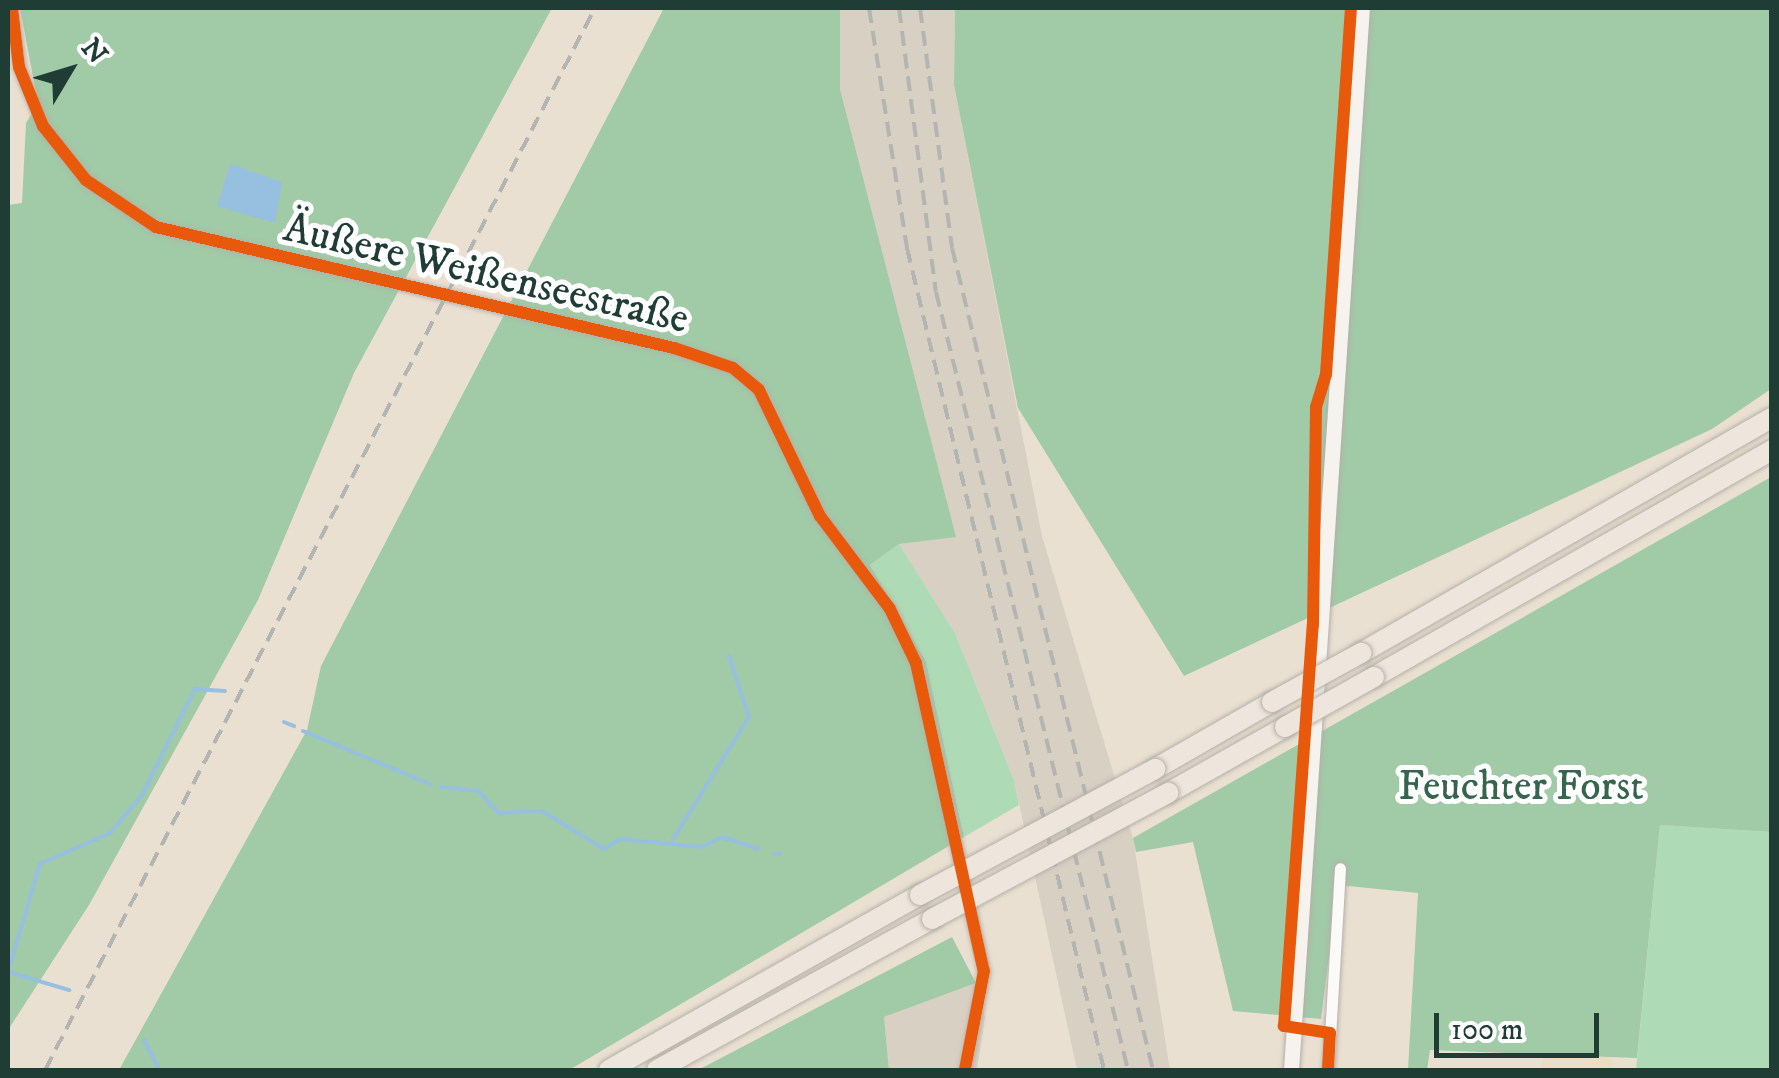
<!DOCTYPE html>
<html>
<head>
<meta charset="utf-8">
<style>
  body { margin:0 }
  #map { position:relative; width:1779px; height:1078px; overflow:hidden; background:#eae0d2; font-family:"IM FELL DW Pica",serif }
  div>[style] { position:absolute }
  .built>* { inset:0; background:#ebdcc5 }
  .industrial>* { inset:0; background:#d9d0c4 }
  .green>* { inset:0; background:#aedbb5 }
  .forest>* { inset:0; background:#a1caa7 }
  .water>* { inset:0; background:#97bfe0 }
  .stream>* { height:4px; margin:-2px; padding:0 2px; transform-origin:2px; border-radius:2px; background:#97bfe0 }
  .roads { filter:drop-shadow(0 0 2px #b4b0a7) drop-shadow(0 0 2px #b4b0a7) }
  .street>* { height:11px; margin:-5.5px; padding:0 5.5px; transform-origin:5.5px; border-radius:5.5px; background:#fcfaf8 }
  .secondary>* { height:15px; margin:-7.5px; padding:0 7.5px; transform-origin:7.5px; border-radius:7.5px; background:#f6f2ee }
  .highway>* { height:20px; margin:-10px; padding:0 10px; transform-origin:10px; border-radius:10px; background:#eee5dd }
  .rail>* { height:4px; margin-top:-2px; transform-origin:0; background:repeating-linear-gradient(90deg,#b3b5b2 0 15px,transparent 0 23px) }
  .bridges { filter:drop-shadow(0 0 2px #b4b0a7) drop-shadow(0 0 2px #b4b0a7) }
  .highway-bridge>* { height:20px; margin:-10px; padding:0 10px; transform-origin:10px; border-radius:10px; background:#eee5dd }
  .cycleway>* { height:12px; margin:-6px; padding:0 6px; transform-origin:6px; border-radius:6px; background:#e8590c }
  span { translate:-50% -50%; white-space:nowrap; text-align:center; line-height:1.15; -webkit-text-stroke:10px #fff; paint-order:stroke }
  .street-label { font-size:42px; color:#1f3d34 }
  .park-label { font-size:42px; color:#36644e }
  .frame { position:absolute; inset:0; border:10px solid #1f3d34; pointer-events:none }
  .north { position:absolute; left:20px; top:20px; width:100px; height:100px; -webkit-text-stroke:8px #fff; paint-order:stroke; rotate:52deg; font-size:28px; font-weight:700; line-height:40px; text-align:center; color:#1f3d34 }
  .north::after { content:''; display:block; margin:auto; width:35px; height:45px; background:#1f3d34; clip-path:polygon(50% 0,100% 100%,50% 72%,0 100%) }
  .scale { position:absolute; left:1434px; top:1013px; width:165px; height:45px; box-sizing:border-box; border:5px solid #1f3d34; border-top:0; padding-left:12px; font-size:30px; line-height:35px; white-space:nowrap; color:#1f3d34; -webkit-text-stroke:8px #fff; paint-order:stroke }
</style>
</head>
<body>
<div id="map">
  <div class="built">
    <div style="clip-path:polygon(1543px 1051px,1613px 1055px,1612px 1070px,1542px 1070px)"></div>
  </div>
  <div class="industrial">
    <div style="clip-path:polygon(840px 8px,955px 8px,954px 85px,1042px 536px,1133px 838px,1170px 1070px,1077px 1070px,1014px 780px,955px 633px,899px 544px,955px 536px,840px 89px)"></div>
    <div style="clip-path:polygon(976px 983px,985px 1017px,977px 1070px,889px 1070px,884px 1017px)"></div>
  </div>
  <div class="green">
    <div style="clip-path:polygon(899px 544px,955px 633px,1014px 780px,1019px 805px,964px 837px,926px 661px,870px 565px)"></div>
    <div style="clip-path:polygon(1660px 825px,1771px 832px,1771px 1070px,1636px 1070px)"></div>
  </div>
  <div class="forest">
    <div style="clip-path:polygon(20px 8px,552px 8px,354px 373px,258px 600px,89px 905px,8px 1030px,8px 205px,22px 203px,26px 123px,38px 103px)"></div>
    <div style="clip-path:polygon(664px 8px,840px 8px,840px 89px,956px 537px,899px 544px,870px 565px,926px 661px,964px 837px,569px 1070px,119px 1070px,307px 730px,321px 666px)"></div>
    <div style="clip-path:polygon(955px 8px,1771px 8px,1771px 389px,1712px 429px,1184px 676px,1018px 408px,954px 85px)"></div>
    <div style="clip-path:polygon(1771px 477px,1771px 832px,1660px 825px,1637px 1058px,1430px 1050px,1427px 1070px,1408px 1070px,1418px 893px,1338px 885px,1321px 1019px,1233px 1011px,1193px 842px,1136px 852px,1133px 838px)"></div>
    <div style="clip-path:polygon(952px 937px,976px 983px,884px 1017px,889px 1070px,698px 1070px)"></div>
  </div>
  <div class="water">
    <div style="clip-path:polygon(230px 164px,282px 182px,275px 223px,217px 206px)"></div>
  </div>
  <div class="stream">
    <div style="left:284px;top:722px;width:11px;rotate:22deg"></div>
    <div style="left:303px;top:731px;width:138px;rotate:22.7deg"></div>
    <div style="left:441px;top:787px;width:37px;rotate:6deg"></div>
    <div style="left:478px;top:791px;width:30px;rotate:46deg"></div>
    <div style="left:499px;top:813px;width:43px;rotate:-2.7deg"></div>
    <div style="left:542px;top:811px;width:73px;rotate:31.5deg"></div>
    <div style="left:604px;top:849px;width:19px;rotate:-32deg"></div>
    <div style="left:620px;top:839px;width:81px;rotate:5.6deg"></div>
    <div style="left:701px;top:847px;width:23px;rotate:-25deg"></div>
    <div style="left:722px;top:837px;width:38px;rotate:18deg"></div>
    <div style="left:673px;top:839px;width:144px;rotate:-58.1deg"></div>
    <div style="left:749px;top:717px;width:64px;rotate:-108.2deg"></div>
    <div style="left:774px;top:853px;width:6px;rotate:9deg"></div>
    <div style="left:8px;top:972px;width:113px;rotate:-73.5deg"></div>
    <div style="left:40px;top:864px;width:77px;rotate:-23.9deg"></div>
    <div style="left:110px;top:833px;width:50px;rotate:-49.9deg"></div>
    <div style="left:142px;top:795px;width:119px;rotate:-63.4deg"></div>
    <div style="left:195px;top:689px;width:30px;rotate:4deg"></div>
    <div style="left:8px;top:972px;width:64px;rotate:16.4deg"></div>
    <div style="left:144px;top:1040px;width:34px;rotate:63deg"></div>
  </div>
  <div class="roads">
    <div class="street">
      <div style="left:12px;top:8px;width:59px;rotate:83.2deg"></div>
      <div style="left:19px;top:67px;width:64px;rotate:67.9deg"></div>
      <div style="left:43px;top:126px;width:69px;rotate:51.5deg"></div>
      <div style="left:86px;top:180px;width:84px;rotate:33.9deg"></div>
      <div style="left:156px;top:227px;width:532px;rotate:13.15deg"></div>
      <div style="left:674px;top:348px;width:62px;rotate:18.7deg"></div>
      <div style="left:733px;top:368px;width:34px;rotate:40deg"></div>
      <div style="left:759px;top:390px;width:140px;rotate:64.2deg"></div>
      <div style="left:820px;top:516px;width:116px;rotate:53deg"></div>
      <div style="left:890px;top:609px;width:60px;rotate:64.3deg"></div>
      <div style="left:916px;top:663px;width:315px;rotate:77.6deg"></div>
      <div style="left:984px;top:971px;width:101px;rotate:100.9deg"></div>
      <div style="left:1328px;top:1070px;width:202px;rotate:-86.6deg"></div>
    </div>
    <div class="secondary">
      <div style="left:1291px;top:1070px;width:1064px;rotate:-86.18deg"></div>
    </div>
    <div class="highway">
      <div style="left:1361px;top:653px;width:473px;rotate:-29.8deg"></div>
      <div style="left:1374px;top:677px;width:458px;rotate:-29.7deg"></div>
      <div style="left:1155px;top:769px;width:135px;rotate:-29.8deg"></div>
      <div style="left:1168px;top:793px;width:134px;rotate:-29.4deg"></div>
      <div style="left:609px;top:1070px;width:357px;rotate:-29.4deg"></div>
      <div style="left:657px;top:1070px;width:314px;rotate:-28.8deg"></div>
    </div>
  </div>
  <div class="rail">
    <div style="left:869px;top:8px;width:243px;rotate:81deg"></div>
    <div style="left:907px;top:248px;width:845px;rotate:76.52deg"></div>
    <div style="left:899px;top:8px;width:286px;rotate:82.6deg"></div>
    <div style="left:936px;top:292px;width:801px;rotate:76.14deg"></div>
    <div style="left:920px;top:8px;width:242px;rotate:82.4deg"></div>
    <div style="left:952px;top:248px;width:846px;rotate:76.26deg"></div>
    <div style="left:45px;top:1070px;width:1196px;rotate:-62.62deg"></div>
  </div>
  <div class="bridges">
    <div class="highway-bridge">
      <div style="left:1272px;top:702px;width:102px;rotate:-28.8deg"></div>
      <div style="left:1285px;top:727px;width:102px;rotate:-29.3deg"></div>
      <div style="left:920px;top:895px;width:267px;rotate:-28.2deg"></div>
      <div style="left:932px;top:919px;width:268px;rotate:-28.1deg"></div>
    </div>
  </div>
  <div class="cycleway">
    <div style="left:12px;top:8px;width:59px;rotate:83.2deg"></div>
    <div style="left:19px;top:67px;width:64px;rotate:67.9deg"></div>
    <div style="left:43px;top:126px;width:69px;rotate:51.5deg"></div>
    <div style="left:86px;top:180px;width:84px;rotate:33.9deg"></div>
    <div style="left:156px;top:227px;width:532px;rotate:13.15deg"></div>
    <div style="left:674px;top:348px;width:62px;rotate:18.7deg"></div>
    <div style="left:733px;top:368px;width:34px;rotate:40deg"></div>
    <div style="left:759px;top:390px;width:140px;rotate:64.2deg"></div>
    <div style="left:820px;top:516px;width:116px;rotate:53deg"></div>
    <div style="left:890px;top:609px;width:60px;rotate:64.3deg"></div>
    <div style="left:916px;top:663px;width:315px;rotate:77.6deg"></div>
    <div style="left:984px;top:971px;width:101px;rotate:100.9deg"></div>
    <div style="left:1328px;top:1070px;width:37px;rotate:-87deg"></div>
    <div style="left:1330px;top:1033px;width:47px;rotate:-171.3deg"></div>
    <div style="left:1284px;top:1026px;width:402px;rotate:-85.9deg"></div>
    <div style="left:1313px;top:625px;width:218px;rotate:-89.2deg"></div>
    <div style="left:1316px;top:407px;width:34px;rotate:-73deg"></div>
    <div style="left:1326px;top:374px;width:367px;rotate:-86.1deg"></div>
  </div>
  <div class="street-label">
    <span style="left:486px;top:274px;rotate:13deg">Äußere Weißenseestraße</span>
  </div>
  <div class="park-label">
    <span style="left:1521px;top:787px">Feuchter Forst</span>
  </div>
  <div class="frame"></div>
  <div class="north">N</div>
  <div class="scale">100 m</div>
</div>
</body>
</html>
